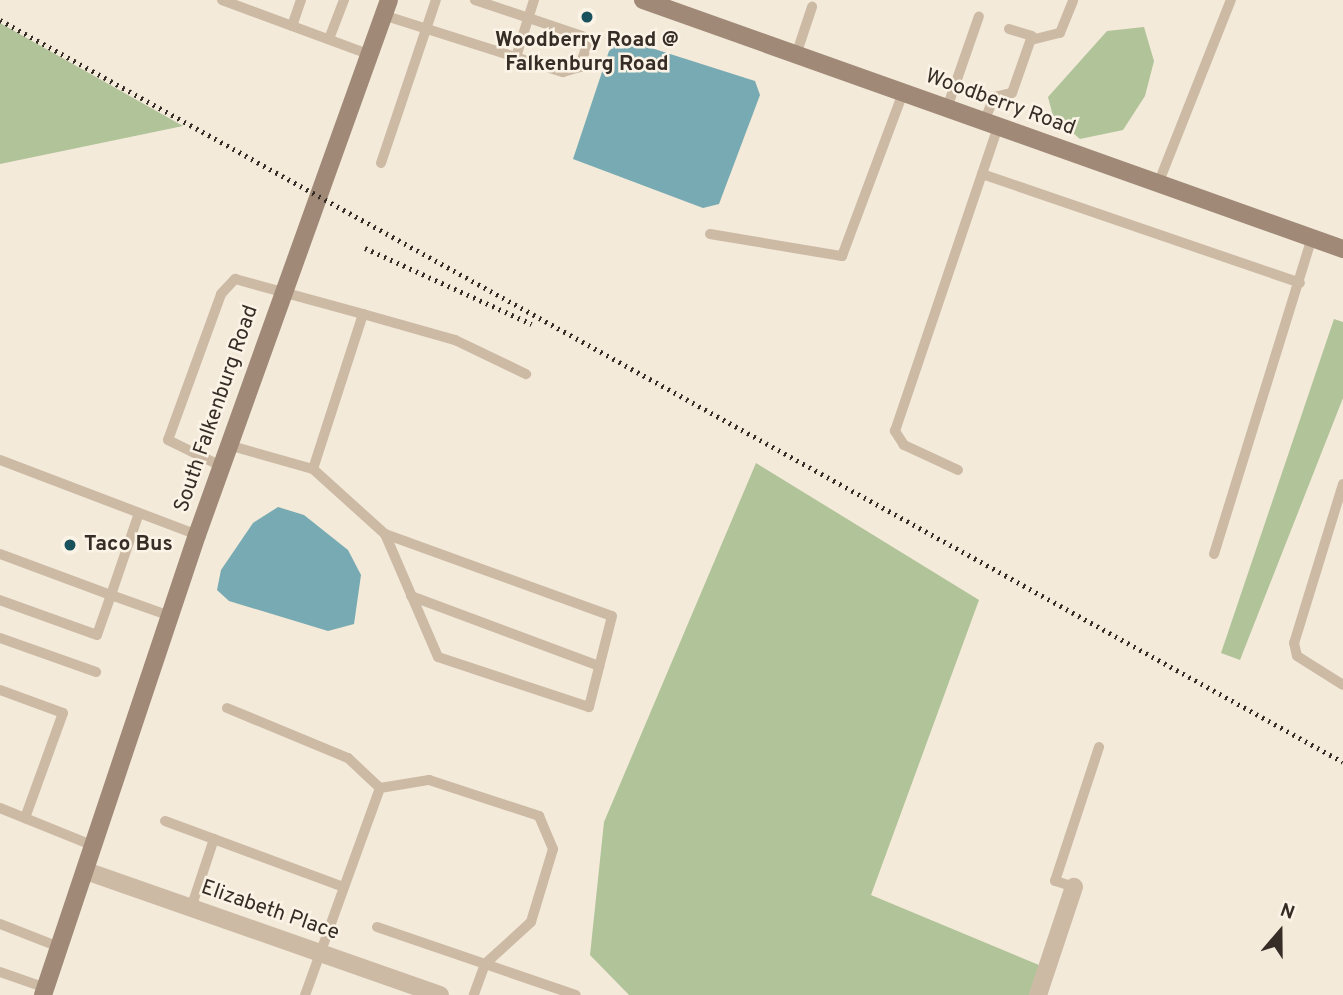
<!DOCTYPE html>
<html>
<head>
<meta charset="utf-8">
<style>
  body { margin:0 }
  #map { position:relative; width:1343px; height:995px; overflow:hidden; background:#f3eada; font-family:Overpass,sans-serif }
  div>[style] { position:absolute }
  .green>* { inset:0; background:#b1c399 }
  .water>* { inset:0; background:#77aab2 }
  .lane>* { height:10px; margin:-5px; padding:0 5px; transform-origin:5px; border-radius:5px; background:#ccbaa5 }
  .street>* { height:18px; margin:-9px; padding:0 9px; transform-origin:9px; border-radius:9px; background:#ccbaa5 }
  .secondary>* { height:18px; margin:-9px; padding:0 9px; transform-origin:9px; border-radius:9px; background:#a08976 }
  .rail>* { height:5px; margin-top:-2.5px; transform-origin:0; background:repeating-linear-gradient(90deg,#372d27 0 2px,transparent 0 7px) }
  .dots>* { width:19px; height:19px; translate:-50% -50%; box-sizing:border-box; border:4px solid #fbf3e6; border-radius:50% }
  span { translate:-50% -50%; white-space:nowrap; text-align:center; line-height:1.15; -webkit-text-stroke:5px #fbf3e6; paint-order:stroke }
  .poi-label { font-size:21px; color:#372d27; font-weight:700 }
  .left { translate:0 -50%; text-align:left }
  .street-label { font-size:21px; color:#372d27 }
  .north { position:absolute; left:1245px; top:897px; width:70px; height:70px; -webkit-text-stroke:5px #fbf3e6; paint-order:stroke; rotate:20deg; font-size:19px; font-weight:700; line-height:28px; text-align:center; color:#372d27 }
  .north::after { content:''; display:block; margin:auto; width:24px; height:32px; background:#372d27; clip-path:polygon(50% 0,100% 100%,50% 72%,0 100%) }
</style>
</head>
<body>
<div id="map">
  <div class="green">
    <div style="clip-path:polygon(0 23px,183px 126px,0 164px)"></div>
    <div style="clip-path:polygon(1144px 27px,1154px 61px,1145px 96px,1123px 130px,1080px 139px,1053px 116px,1048px 97px,1107px 31px)"></div>
    <div style="clip-path:polygon(1334px 319px,1343px 322px,1343px 398px,1240px 660px,1221px 653px)"></div>
    <div style="clip-path:polygon(756px 463px,979px 600px,871px 895px,1039px 965px,1029px 995px,629px 995px,590px 955px,604px 822px)"></div>
  </div>
  <div class="water">
    <div style="clip-path:polygon(623px 39px,755px 81px,760px 95px,719px 204px,703px 208px,573px 159px,609px 51px)"></div>
    <div style="clip-path:polygon(278px 507px,304px 515px,348px 550px,361px 575px,354px 624px,328px 631px,229px 601px,217px 590px,221px 570px,253px 523px)"></div>
  </div>
  <div class="lane">
    <div style="left:222px;top:0;width:156px;rotate:20.3deg"></div>
    <div style="left:383px;top:15px;width:189px;rotate:17.6deg"></div>
    <div style="left:563px;top:72px;width:18px;rotate:-16deg"></div>
    <div style="left:580px;top:67px;width:24px;rotate:-73deg"></div>
    <div style="left:587px;top:44px;width:9px;rotate:-122deg"></div>
    <div style="left:582px;top:36px;width:113px;rotate:-161.4deg"></div>
    <div style="left:292px;top:26px;width:28px;rotate:-71deg"></div>
    <div style="left:329px;top:39px;width:42px;rotate:-69deg"></div>
    <div style="left:1031px;top:40px;width:30px;rotate:-14deg"></div>
    <div style="left:1060px;top:33px;width:35px;rotate:-68deg"></div>
    <div style="left:796px;top:55px;width:51px;rotate:-71.6deg"></div>
    <div style="left:516px;top:57px;width:60px;rotate:-72.5deg"></div>
    <div style="left:947px;top:108px;width:97px;rotate:-70.8deg"></div>
    <div style="left:984px;top:122px;width:27px;rotate:-68deg"></div>
    <div style="left:994px;top:97px;width:18px;rotate:-13deg"></div>
    <div style="left:1012px;top:93px;width:60px;rotate:-70.7deg"></div>
    <div style="left:1032px;top:36px;width:24px;rotate:-163deg"></div>
    <div style="left:381px;top:163px;width:172px;rotate:-71.4deg"></div>
    <div style="left:982px;top:174px;width:336px;rotate:18.9deg"></div>
    <div style="left:1158px;top:184px;width:198px;rotate:-68.4deg"></div>
    <div style="left:710px;top:234px;width:134px;rotate:9.5deg"></div>
    <div style="left:842px;top:256px;width:174px;rotate:-69.5deg"></div>
    <div style="left:228px;top:445px;width:88px;rotate:15.8deg"></div>
    <div style="left:313px;top:469px;width:163px;rotate:-72.1deg"></div>
    <div style="left:363px;top:314px;width:96px;rotate:15.8deg"></div>
    <div style="left:455px;top:340px;width:79px;rotate:25.6deg"></div>
    <div style="left:0;top:460px;width:211px;rotate:20.8deg"></div>
    <div style="left:221px;top:466px;width:59px;rotate:-153.9deg"></div>
    <div style="left:168px;top:440px;width:155px;rotate:-70deg"></div>
    <div style="left:221px;top:294px;width:21px;rotate:-47deg"></div>
    <div style="left:235px;top:279px;width:133px;rotate:15.3deg"></div>
    <div style="left:313px;top:469px;width:97px;rotate:42.1deg"></div>
    <div style="left:385px;top:534px;width:241px;rotate:19.9deg"></div>
    <div style="left:612px;top:616px;width:94px;rotate:104.2deg"></div>
    <div style="left:589px;top:707px;width:159px;rotate:-161.7deg"></div>
    <div style="left:438px;top:657px;width:134px;rotate:-113.3deg"></div>
    <div style="left:958px;top:470px;width:60px;rotate:-155.2deg"></div>
    <div style="left:904px;top:445px;width:17px;rotate:-123deg"></div>
    <div style="left:895px;top:431px;width:322px;rotate:-71.3deg"></div>
    <div style="left:1343px;top:484px;width:166px;rotate:107.1deg"></div>
    <div style="left:1294px;top:643px;width:13px;rotate:77deg"></div>
    <div style="left:1297px;top:656px;width:54px;rotate:32.2deg"></div>
    <div style="left:139px;top:513px;width:87px;rotate:108.9deg"></div>
    <div style="left:111px;top:595px;width:63px;rotate:19.6deg"></div>
    <div style="left:0;top:554px;width:118px;rotate:20.3deg"></div>
    <div style="left:111px;top:595px;width:42px;rotate:109.3deg"></div>
    <div style="left:97px;top:635px;width:103px;rotate:-160.2deg"></div>
    <div style="left:1214px;top:554px;width:331px;rotate:-72.8deg"></div>
    <div style="left:411px;top:596px;width:201px;rotate:20.4deg"></div>
    <div style="left:0;top:638px;width:102px;rotate:19.5deg"></div>
    <div style="left:0;top:690px;width:67px;rotate:20.1deg"></div>
    <div style="left:63px;top:713px;width:112px;rotate:109.9deg"></div>
    <div style="left:227px;top:708px;width:131px;rotate:22.5deg"></div>
    <div style="left:348px;top:758px;width:44px;rotate:43.2deg"></div>
    <div style="left:380px;top:788px;width:220px;rotate:109.9deg"></div>
    <div style="left:380px;top:788px;width:50px;rotate:-9.3deg"></div>
    <div style="left:429px;top:780px;width:116px;rotate:18.1deg"></div>
    <div style="left:539px;top:816px;width:36px;rotate:67deg"></div>
    <div style="left:553px;top:849px;width:76px;rotate:106.8deg"></div>
    <div style="left:531px;top:922px;width:62px;rotate:137.6deg"></div>
    <div style="left:485px;top:964px;width:33px;rotate:110deg"></div>
    <div style="left:0;top:808px;width:101px;rotate:22deg"></div>
    <div style="left:165px;top:821px;width:190px;rotate:20.3deg"></div>
    <div style="left:1074px;top:887px;width:20px;rotate:-162deg"></div>
    <div style="left:1055px;top:881px;width:141px;rotate:-71.8deg"></div>
    <div style="left:191px;top:908px;width:73px;rotate:-71.6deg"></div>
    <div style="left:0;top:924px;width:63px;rotate:21.3deg"></div>
    <div style="left:377px;top:927px;width:210px;rotate:18.9deg"></div>
    <div style="left:0;top:972px;width:49px;rotate:19.2deg"></div>
  </div>
  <div class="street">
    <div style="left:86px;top:871px;width:375px;rotate:19.3deg"></div>
    <div style="left:1038px;top:995px;width:114px;rotate:-71.6deg"></div>
  </div>
  <div class="secondary">
    <div style="left:643px;top:0;width:743px;rotate:19.58deg"></div>
    <div style="left:43px;top:995px;width:485px;rotate:-71.5deg"></div>
    <div style="left:197px;top:535px;width:568px;rotate:-70.26deg"></div>
  </div>
  <div class="rail">
    <div style="left:0;top:20px;width:1534px;rotate:28.92deg"></div>
    <div style="left:365px;top:248px;width:183px;rotate:24.5deg"></div>
  </div>
  <div class="dots">
    <div style="left:587px;top:17px;background:#19515c"></div>
    <div style="left:70px;top:545px;background:#19515c"></div>
  </div>
  <div class="poi-label">
    <span style="left:587px;top:53px">Woodberry Road @<br>Falkenburg Road</span>
    <span class="left" style="left:84px;top:545px">Taco Bus</span>
  </div>
  <div class="street-label">
    <span style="left:1000px;top:103px;rotate:20deg">Woodberry Road</span>
    <span style="left:217px;top:409px;rotate:-71deg">South Falkenburg Road</span>
    <span style="left:270px;top:911px;rotate:19deg">Elizabeth Place</span>
  </div>
  <div class="north">N</div>
</div>
</body>
</html>
